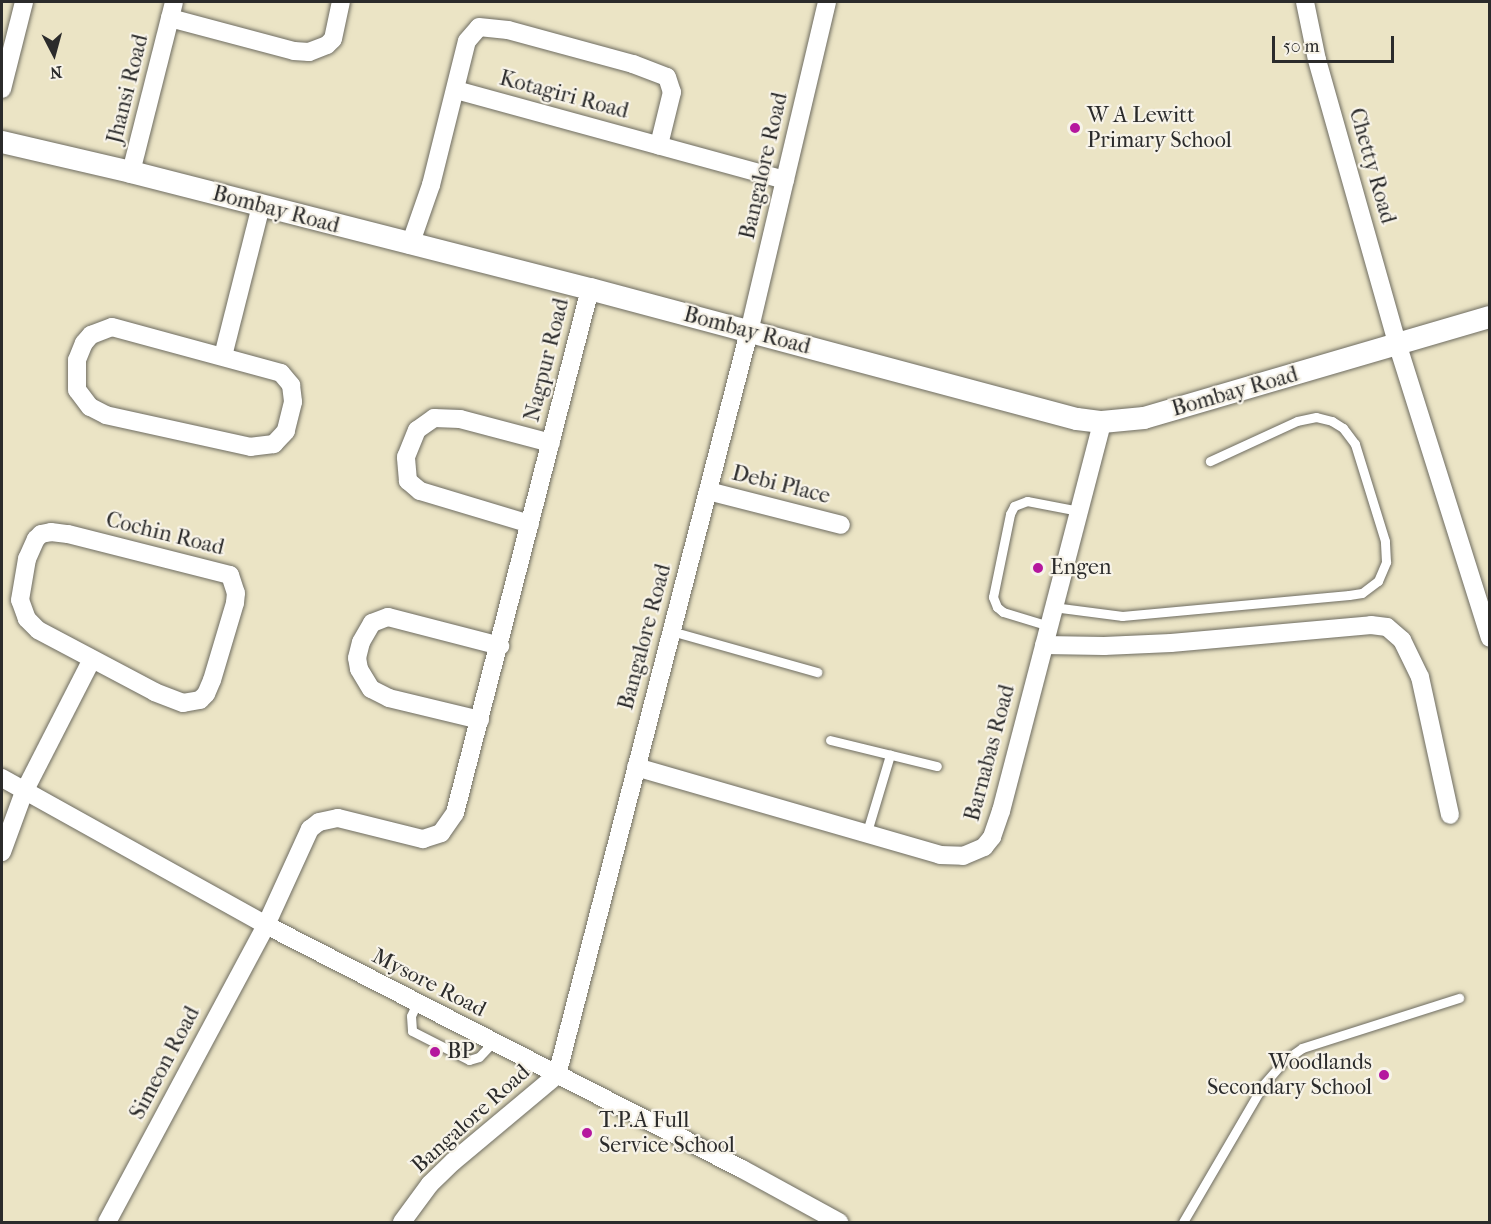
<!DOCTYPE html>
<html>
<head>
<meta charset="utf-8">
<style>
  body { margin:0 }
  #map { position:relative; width:1491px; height:1224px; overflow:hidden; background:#ebe4c5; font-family:"IM FELL French Canon",serif }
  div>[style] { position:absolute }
  .roads { filter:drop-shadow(0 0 2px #6e6c61) drop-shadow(0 0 2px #6e6c61) }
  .service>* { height:9px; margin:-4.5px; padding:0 4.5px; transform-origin:4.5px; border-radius:4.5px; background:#fff }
  .minor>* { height:18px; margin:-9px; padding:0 9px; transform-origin:9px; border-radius:9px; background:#fff }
  .tertiary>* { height:22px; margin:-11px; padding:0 11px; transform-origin:11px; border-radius:11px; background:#fff }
  .dots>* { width:16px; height:16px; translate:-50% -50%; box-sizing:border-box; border:3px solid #f7f3e8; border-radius:50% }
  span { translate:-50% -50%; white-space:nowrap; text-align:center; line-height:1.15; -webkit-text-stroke:4.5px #f7f3e8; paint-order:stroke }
  .street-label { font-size:22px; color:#2b2b2b }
  .poi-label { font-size:22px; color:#2b2b2b }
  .left { translate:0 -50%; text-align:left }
  .right { translate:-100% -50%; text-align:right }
  .frame { position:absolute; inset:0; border:3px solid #2b2b2b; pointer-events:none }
  .north { position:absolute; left:24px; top:24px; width:60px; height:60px; -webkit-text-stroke:4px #f7f3e8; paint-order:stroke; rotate:174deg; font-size:16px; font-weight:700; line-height:24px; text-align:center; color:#2b2b2b }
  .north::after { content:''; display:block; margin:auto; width:21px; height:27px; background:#2b2b2b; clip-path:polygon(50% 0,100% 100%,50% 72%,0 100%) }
  .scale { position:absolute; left:1272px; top:36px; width:122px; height:27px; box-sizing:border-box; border:3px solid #2b2b2b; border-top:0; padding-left:8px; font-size:18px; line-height:21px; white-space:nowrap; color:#2b2b2b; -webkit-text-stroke:4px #f7f3e8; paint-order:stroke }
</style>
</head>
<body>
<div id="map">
  <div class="roads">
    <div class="service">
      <div style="left:1053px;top:607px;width:70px;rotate:7.4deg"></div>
      <div style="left:1122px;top:616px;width:228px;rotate:-5.3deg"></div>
      <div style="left:1349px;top:595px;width:13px;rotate:-9deg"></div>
      <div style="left:1362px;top:593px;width:20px;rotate:-37deg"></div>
      <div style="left:1378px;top:581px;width:21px;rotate:-67deg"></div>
      <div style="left:1386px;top:562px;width:21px;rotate:-93deg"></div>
      <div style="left:1385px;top:541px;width:102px;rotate:-107.2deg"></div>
      <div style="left:1355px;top:444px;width:20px;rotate:-127deg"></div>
      <div style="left:1343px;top:428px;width:13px;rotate:-148deg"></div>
      <div style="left:1332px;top:421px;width:16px;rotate:-166deg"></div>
      <div style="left:1316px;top:417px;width:19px;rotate:168deg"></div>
      <div style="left:1297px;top:421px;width:96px;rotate:155.3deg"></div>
      <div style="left:1049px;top:626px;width:48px;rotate:-163.1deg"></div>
      <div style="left:1003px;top:612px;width:8px;rotate:-140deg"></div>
      <div style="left:997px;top:607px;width:11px;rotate:-112deg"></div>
      <div style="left:993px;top:597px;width:85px;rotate:-78.4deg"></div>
      <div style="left:1010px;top:514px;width:9px;rotate:-63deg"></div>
      <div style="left:1014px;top:506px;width:14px;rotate:-21deg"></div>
      <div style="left:1027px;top:501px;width:53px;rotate:10.9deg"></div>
      <div style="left:671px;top:631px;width:152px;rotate:15.7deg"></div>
      <div style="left:830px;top:740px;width:110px;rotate:13.7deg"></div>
      <div style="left:866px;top:835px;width:84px;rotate:-73.3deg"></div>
      <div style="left:417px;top:1003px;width:14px;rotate:115deg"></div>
      <div style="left:411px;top:1016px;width:15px;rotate:86deg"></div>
      <div style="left:412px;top:1031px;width:64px;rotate:27deg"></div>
      <div style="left:469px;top:1060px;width:10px;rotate:-17deg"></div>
      <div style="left:479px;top:1057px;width:21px;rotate:-47deg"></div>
      <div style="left:1183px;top:1222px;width:159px;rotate:-59.7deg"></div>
      <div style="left:1263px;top:1085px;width:33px;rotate:-49deg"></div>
      <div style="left:1285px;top:1060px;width:21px;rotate:-35deg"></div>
      <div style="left:1302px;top:1048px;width:165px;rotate:-17.7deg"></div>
    </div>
    <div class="minor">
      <div style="left:1305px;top:2px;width:59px;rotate:78.3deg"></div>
      <div style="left:1317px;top:60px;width:294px;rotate:74.2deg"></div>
      <div style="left:1397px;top:343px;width:309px;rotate:72.5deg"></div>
      <div style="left:170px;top:18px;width:128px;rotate:14.9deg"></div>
      <div style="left:294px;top:51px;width:15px;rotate:4deg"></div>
      <div style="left:309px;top:52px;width:19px;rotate:-21deg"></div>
      <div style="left:327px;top:45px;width:8px;rotate:-45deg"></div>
      <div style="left:333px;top:39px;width:38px;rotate:-78deg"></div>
      <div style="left:2px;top:89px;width:90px;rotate:-75.8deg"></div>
      <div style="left:456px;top:90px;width:341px;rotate:15.3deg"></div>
      <div style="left:131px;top:172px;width:175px;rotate:-75.8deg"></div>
      <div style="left:410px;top:245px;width:64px;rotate:-70.7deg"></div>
      <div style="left:431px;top:185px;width:148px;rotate:-76deg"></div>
      <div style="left:467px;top:41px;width:18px;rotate:-49deg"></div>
      <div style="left:479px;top:27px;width:29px;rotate:6deg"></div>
      <div style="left:508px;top:30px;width:130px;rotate:15.2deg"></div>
      <div style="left:633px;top:64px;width:36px;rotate:21deg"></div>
      <div style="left:667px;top:77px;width:16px;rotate:72deg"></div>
      <div style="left:672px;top:92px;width:55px;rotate:103.8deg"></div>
      <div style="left:112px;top:327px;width:175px;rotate:15.2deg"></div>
      <div style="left:281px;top:373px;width:16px;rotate:50deg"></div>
      <div style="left:291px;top:385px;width:17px;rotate:83deg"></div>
      <div style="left:293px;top:402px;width:30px;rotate:104deg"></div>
      <div style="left:286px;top:431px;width:18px;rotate:133deg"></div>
      <div style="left:274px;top:444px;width:23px;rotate:173deg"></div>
      <div style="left:251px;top:447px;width:148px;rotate:-167.6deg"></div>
      <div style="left:106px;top:415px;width:18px;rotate:-153deg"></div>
      <div style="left:90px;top:407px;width:21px;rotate:-127deg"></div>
      <div style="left:77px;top:390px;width:30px;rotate:-90deg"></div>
      <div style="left:77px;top:360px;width:18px;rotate:-68deg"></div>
      <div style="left:84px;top:343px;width:11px;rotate:-49deg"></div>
      <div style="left:91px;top:335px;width:22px;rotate:-21deg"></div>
      <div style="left:223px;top:356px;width:155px;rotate:-75.8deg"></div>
      <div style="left:708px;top:491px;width:137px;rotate:14.3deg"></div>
      <div style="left:530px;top:524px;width:115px;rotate:-163.3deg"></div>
      <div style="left:420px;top:491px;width:16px;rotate:-140deg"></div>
      <div style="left:408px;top:481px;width:24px;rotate:-95deg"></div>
      <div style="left:406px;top:457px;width:29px;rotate:-68deg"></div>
      <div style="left:417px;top:430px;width:21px;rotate:-35deg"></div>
      <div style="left:434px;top:418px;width:26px;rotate:2deg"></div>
      <div style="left:460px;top:419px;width:94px;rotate:14.8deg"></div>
      <div style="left:51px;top:532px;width:17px;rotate:7deg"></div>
      <div style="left:68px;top:534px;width:167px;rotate:14.2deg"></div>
      <div style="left:230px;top:575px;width:19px;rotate:72deg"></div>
      <div style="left:236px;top:593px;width:10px;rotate:96deg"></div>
      <div style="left:235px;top:603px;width:80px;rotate:106.6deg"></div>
      <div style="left:212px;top:680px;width:15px;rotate:113deg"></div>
      <div style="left:206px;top:694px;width:8px;rotate:135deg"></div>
      <div style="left:200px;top:700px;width:17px;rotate:170deg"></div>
      <div style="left:183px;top:703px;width:30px;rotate:-159deg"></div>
      <div style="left:155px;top:692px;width:132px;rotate:-152.1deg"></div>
      <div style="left:38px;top:630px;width:16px;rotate:-135deg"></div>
      <div style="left:27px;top:619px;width:20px;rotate:-110deg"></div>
      <div style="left:20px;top:600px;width:42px;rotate:-80.3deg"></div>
      <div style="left:27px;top:559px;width:22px;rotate:-66deg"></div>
      <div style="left:36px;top:539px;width:7px;rotate:-45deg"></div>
      <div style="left:41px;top:534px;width:10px;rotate:-11deg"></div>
      <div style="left:1044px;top:645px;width:60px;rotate:1deg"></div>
      <div style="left:1104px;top:646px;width:67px;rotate:-2.6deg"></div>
      <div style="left:1171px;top:643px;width:201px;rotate:-5.1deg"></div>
      <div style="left:1371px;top:625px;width:16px;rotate:7deg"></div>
      <div style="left:1387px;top:627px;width:20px;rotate:41deg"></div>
      <div style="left:1402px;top:640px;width:41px;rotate:64.1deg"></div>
      <div style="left:1420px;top:677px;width:141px;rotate:77.7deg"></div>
      <div style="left:480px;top:720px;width:94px;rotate:-166.4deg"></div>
      <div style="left:389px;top:698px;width:20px;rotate:-153deg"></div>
      <div style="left:371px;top:689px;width:23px;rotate:-121deg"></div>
      <div style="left:359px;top:669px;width:11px;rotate:-100deg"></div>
      <div style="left:357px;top:658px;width:16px;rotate:-76deg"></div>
      <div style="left:361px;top:642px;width:22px;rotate:-60deg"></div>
      <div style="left:372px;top:623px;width:17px;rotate:-21deg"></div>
      <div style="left:388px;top:617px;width:116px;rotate:14.5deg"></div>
      <div style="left:636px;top:767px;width:316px;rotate:16.1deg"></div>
      <div style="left:940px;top:855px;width:23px;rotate:2deg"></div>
      <div style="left:963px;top:856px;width:23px;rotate:-23deg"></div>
      <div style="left:984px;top:847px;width:13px;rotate:-51deg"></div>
      <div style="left:992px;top:837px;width:28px;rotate:-71deg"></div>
      <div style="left:1001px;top:811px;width:402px;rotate:-75.4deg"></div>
      <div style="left:2px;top:778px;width:302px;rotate:29.1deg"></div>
      <div style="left:266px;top:925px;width:535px;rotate:27.14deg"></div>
      <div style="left:742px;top:1169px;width:111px;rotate:28.7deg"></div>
      <div style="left:2px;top:852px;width:64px;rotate:-69.9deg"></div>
      <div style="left:24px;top:792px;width:149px;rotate:-62.9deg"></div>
      <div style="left:107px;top:1222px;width:337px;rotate:-61.8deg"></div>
      <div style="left:266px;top:925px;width:106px;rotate:-65.4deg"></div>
      <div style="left:310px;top:829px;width:11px;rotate:-38deg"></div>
      <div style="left:319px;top:822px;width:19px;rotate:-12deg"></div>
      <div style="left:338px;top:818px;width:88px;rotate:13.9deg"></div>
      <div style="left:423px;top:839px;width:19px;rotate:-18deg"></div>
      <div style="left:441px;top:833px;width:24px;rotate:-55deg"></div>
      <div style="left:455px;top:813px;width:541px;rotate:-75.55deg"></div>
      <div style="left:402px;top:1222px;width:47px;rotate:-53.6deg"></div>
      <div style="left:430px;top:1184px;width:33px;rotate:-44deg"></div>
      <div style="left:454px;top:1161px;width:134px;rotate:-39.9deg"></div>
      <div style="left:557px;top:1075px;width:767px;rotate:-75.51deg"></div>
      <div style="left:749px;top:332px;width:339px;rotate:-76.7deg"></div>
    </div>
    <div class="tertiary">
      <div style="left:2px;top:142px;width:132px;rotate:13.1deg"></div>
      <div style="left:131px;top:172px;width:474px;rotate:14.3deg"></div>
      <div style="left:590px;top:289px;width:504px;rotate:14.95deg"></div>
      <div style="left:1077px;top:419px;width:25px;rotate:7deg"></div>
      <div style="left:1102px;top:422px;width:42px;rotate:-5.4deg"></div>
      <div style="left:1144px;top:418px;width:360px;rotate:-16.3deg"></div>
    </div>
  </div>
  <div class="dots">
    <div style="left:1075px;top:128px;background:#b5179e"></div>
    <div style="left:1038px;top:568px;background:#b5179e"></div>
    <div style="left:435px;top:1052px;background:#b5179e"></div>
    <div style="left:1384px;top:1075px;background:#b5179e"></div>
    <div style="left:587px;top:1133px;background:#b5179e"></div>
  </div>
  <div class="street-label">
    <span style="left:128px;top:89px;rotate:-76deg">Jhansi Road</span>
    <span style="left:564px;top:95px;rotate:15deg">Kotagiri Road</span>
    <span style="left:764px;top:166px;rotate:-77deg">Bangalore Road</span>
    <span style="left:1372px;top:166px;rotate:74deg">Chetty Road</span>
    <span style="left:276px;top:210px;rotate:15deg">Bombay Road</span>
    <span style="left:747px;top:331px;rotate:15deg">Bombay Road</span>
    <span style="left:547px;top:360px;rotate:-76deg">Nagpur Road</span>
    <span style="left:1235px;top:392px;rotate:-16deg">Bombay Road</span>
    <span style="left:781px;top:485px;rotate:14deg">Debi Place</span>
    <span style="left:165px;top:534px;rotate:14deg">Cochin Road</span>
    <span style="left:645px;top:637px;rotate:-75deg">Bangalore Road</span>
    <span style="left:990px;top:753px;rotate:-75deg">Barnabas Road</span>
    <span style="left:429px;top:983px;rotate:27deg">Mysore Road</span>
    <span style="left:165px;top:1063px;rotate:-62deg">Simeon Road</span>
    <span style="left:471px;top:1119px;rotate:-42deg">Bangalore Road</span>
  </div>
  <div class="poi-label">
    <span class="left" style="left:1087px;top:128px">W A Lewitt<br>Primary School</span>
    <span class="left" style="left:1050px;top:568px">Engen</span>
    <span class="left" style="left:447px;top:1052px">BP</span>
    <span class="right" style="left:1372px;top:1075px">Woodlands<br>Secondary School</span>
    <span class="left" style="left:599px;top:1133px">T.P.A Full<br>Service School</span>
  </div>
  <div class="frame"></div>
  <div class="north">N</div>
  <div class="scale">50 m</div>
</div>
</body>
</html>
